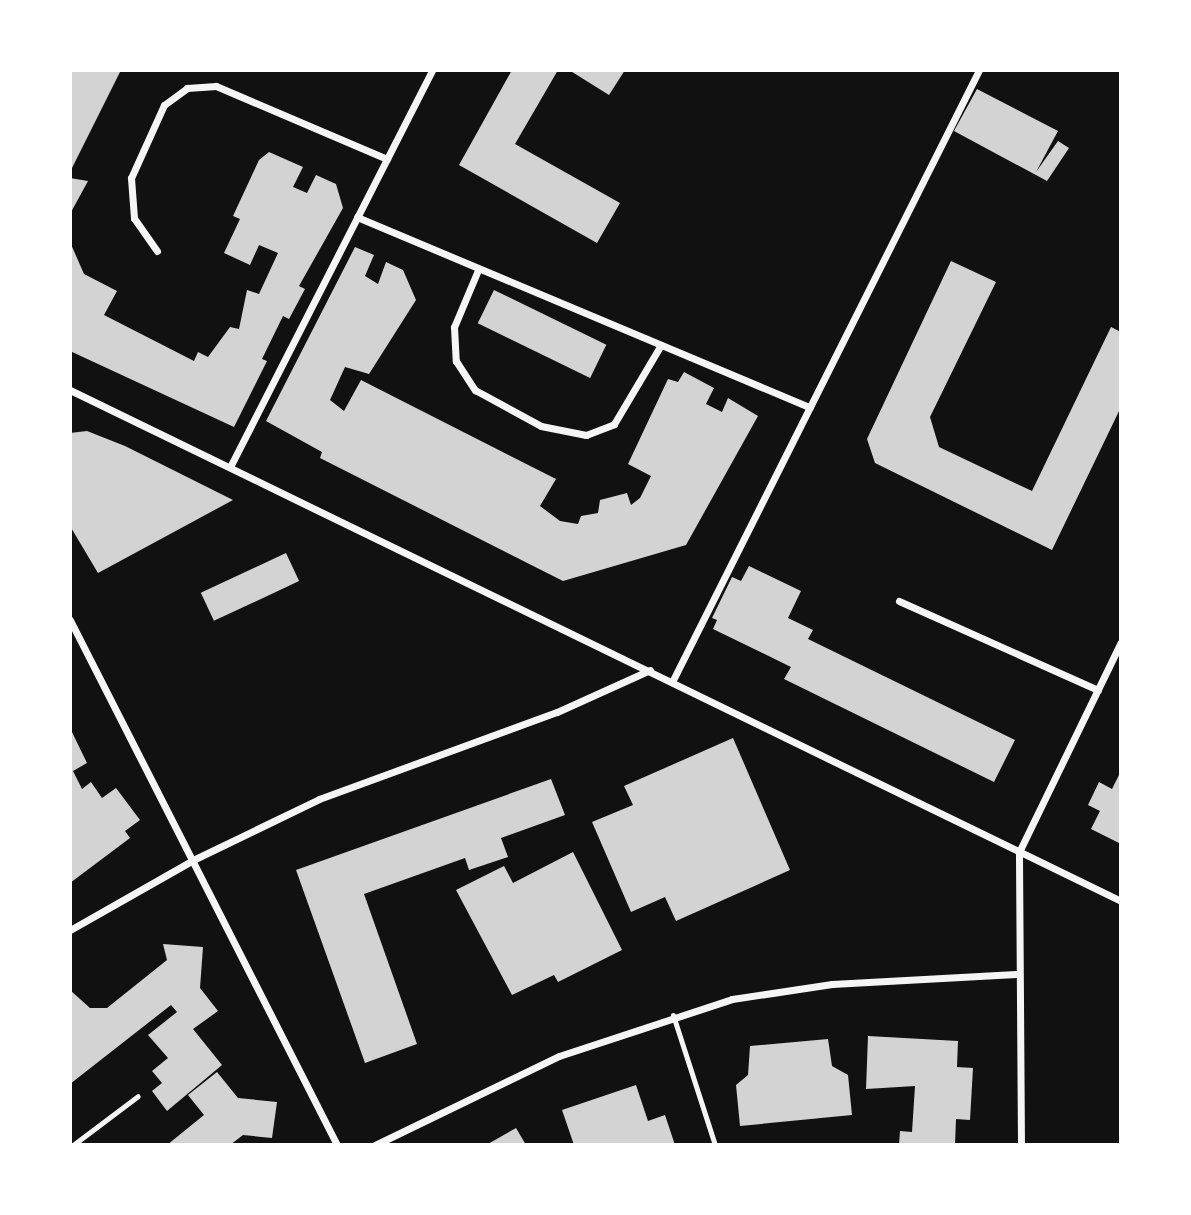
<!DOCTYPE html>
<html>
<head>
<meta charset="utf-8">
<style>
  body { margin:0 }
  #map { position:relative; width:1191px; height:1215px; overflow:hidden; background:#111; font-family:Signika,sans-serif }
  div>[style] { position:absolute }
  .building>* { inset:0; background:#d3d3d3; transform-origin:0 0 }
  .service>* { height:5px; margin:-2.5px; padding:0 2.5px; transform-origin:2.5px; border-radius:2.5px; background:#f5f5f5 }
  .minor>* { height:7px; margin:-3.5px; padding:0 3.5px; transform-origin:3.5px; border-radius:3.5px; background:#f5f5f5 }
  span { translate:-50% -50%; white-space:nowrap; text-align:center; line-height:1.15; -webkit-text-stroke:7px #fff; paint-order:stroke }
  .frame { position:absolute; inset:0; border:72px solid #fff; pointer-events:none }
</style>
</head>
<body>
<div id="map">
  <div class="building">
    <div style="clip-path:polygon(70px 70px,121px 70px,70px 172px)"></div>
    <div style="clip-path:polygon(512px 70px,558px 70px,515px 144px,620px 203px,597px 243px,459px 165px)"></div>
    <div style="clip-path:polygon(569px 70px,625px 70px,609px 95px)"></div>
    <div style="clip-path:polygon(977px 89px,1058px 131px,1036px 172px,1058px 141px,1069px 148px,1047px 181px,954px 131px)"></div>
    <div style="clip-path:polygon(269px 152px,303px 167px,293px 187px,307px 193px,316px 175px,336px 184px,343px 208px,299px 286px,305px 289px,289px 319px,283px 316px,262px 359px,267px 361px,234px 427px,70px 351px,70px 242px,84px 274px,117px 291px,104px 315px,194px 361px,198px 352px,208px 357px,230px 327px,239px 329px,247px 290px,259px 294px,278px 253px,259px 245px,250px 265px,224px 253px,240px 219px,233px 216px,259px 160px)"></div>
    <div style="clip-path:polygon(70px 178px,88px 181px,70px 214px)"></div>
    <div style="clip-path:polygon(355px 247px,374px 255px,365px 276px,378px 284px,386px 262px,403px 270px,416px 300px,369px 374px,345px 367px,330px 400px,344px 411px,361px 380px,556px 479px,540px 506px,560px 521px,578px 524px,581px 516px,598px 513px,600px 500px,627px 493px,631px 505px,640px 498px,651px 476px,628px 464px,668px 379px,678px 382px,684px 372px,714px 388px,706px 404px,722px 412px,728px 398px,758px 416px,686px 545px,563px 581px,320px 458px,322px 452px,266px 421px)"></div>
    <div style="clip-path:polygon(951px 261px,996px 282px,930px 417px,939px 447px,1032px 491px,1111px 327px,1121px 332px,1121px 407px,1052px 550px,875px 463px,867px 439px)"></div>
    <div style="left:494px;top:290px;width:125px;height:37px;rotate:26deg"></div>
    <div style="clip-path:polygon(87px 431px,125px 446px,233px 500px,98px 573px,70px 526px,70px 433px)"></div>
    <div style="left:286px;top:553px;width:31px;height:94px;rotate:65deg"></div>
    <div style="clip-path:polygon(749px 566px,801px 591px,788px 618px,813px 630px,808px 639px,1015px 740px,994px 782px,784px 679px,791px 667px,713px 629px,717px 620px,712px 618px,732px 577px,741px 581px)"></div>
    <div style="clip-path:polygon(70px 728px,87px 763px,73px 771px,82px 789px,91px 782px,102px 798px,116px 788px,140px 820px,125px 831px,130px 838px,70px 883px)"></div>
    <div style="clip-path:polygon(733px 738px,790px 870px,676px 921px,665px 897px,631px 912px,592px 822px,633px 805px,624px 786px)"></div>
    <div style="clip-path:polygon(1121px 771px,1121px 844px,1091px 829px,1100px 811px,1088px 805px,1099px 782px,1112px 789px)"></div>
    <div style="clip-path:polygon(551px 779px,565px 815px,501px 838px,508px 857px,469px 870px,465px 858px,364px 894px,417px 1044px,365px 1063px,296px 870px)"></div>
    <div style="clip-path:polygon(573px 852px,622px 950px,558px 982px,554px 975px,512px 995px,456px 890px,504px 866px,513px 883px)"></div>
    <div style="clip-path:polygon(163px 944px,203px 947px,200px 988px,218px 1011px,193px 1029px,222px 1065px,167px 1111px,152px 1091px,162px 1083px,152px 1071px,168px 1058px,148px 1035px,177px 1012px,171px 1005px,70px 1084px,70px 990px,90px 1008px,107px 1008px,167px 960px)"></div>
    <div style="clip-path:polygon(868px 1036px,958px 1041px,957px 1067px,973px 1068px,970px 1120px,956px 1119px,955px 1145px,899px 1145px,900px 1131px,912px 1132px,915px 1086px,866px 1089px)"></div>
    <div style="clip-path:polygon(828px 1039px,832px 1066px,848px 1075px,852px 1115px,740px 1126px,736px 1085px,748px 1075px,750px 1046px)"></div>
    <div style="clip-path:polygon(217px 1072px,238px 1098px,277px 1102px,272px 1138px,243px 1135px,230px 1145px,167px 1145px,204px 1115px,188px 1095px)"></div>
    <div style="clip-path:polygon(636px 1085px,648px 1121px,665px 1115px,675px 1145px,574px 1145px,562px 1110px)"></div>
    <div style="clip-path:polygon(516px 1128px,526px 1145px,486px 1145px)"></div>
  </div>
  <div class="service">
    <div style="left:673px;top:1015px;width:137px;rotate:72.1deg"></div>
    <div style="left:73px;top:1145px;width:81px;rotate:-37deg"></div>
  </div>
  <div class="minor">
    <div style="left:357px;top:217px;width:491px;rotate:22.8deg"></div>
    <div style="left:157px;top:251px;width:40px;rotate:-124.9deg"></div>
    <div style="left:134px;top:218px;width:40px;rotate:-94.3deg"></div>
    <div style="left:131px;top:178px;width:80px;rotate:-65.7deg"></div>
    <div style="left:164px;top:105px;width:29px;rotate:-36deg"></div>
    <div style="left:187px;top:88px;width:29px;rotate:-4deg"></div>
    <div style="left:216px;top:86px;width:186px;rotate:23.1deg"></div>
    <div style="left:478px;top:270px;width:62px;rotate:112.8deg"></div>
    <div style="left:454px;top:327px;width:34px;rotate:87deg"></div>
    <div style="left:456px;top:361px;width:35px;rotate:57deg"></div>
    <div style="left:475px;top:390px;width:75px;rotate:28.6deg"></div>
    <div style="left:541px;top:426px;width:46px;rotate:11.3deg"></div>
    <div style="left:586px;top:435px;width:30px;rotate:-21deg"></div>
    <div style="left:614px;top:424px;width:92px;rotate:-59.3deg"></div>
    <div style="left:70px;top:390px;width:1169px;rotate:25.93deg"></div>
    <div style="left:230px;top:467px;width:445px;rotate:-63deg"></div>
    <div style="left:899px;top:601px;width:218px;rotate:24.1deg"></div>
    <div style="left:70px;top:620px;width:589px;rotate:63.04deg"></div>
    <div style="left:672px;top:682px;width:685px;rotate:-63.36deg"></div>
    <div style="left:70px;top:930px;width:142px;rotate:-29.6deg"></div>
    <div style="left:193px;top:860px;width:140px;rotate:-25.8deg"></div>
    <div style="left:319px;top:799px;width:253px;rotate:-20.1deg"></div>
    <div style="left:557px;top:712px;width:102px;rotate:-24.3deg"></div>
    <div style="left:375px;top:1145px;width:204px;rotate:-25.8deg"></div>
    <div style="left:559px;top:1056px;width:182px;rotate:-18.2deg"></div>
    <div style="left:732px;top:999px;width:101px;rotate:-8.5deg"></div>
    <div style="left:832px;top:984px;width:184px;rotate:-3.1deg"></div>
    <div style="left:1021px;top:1145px;width:293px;rotate:-90.4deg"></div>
    <div style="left:1019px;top:852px;width:233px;rotate:-64.1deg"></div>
  </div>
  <div class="frame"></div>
</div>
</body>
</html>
